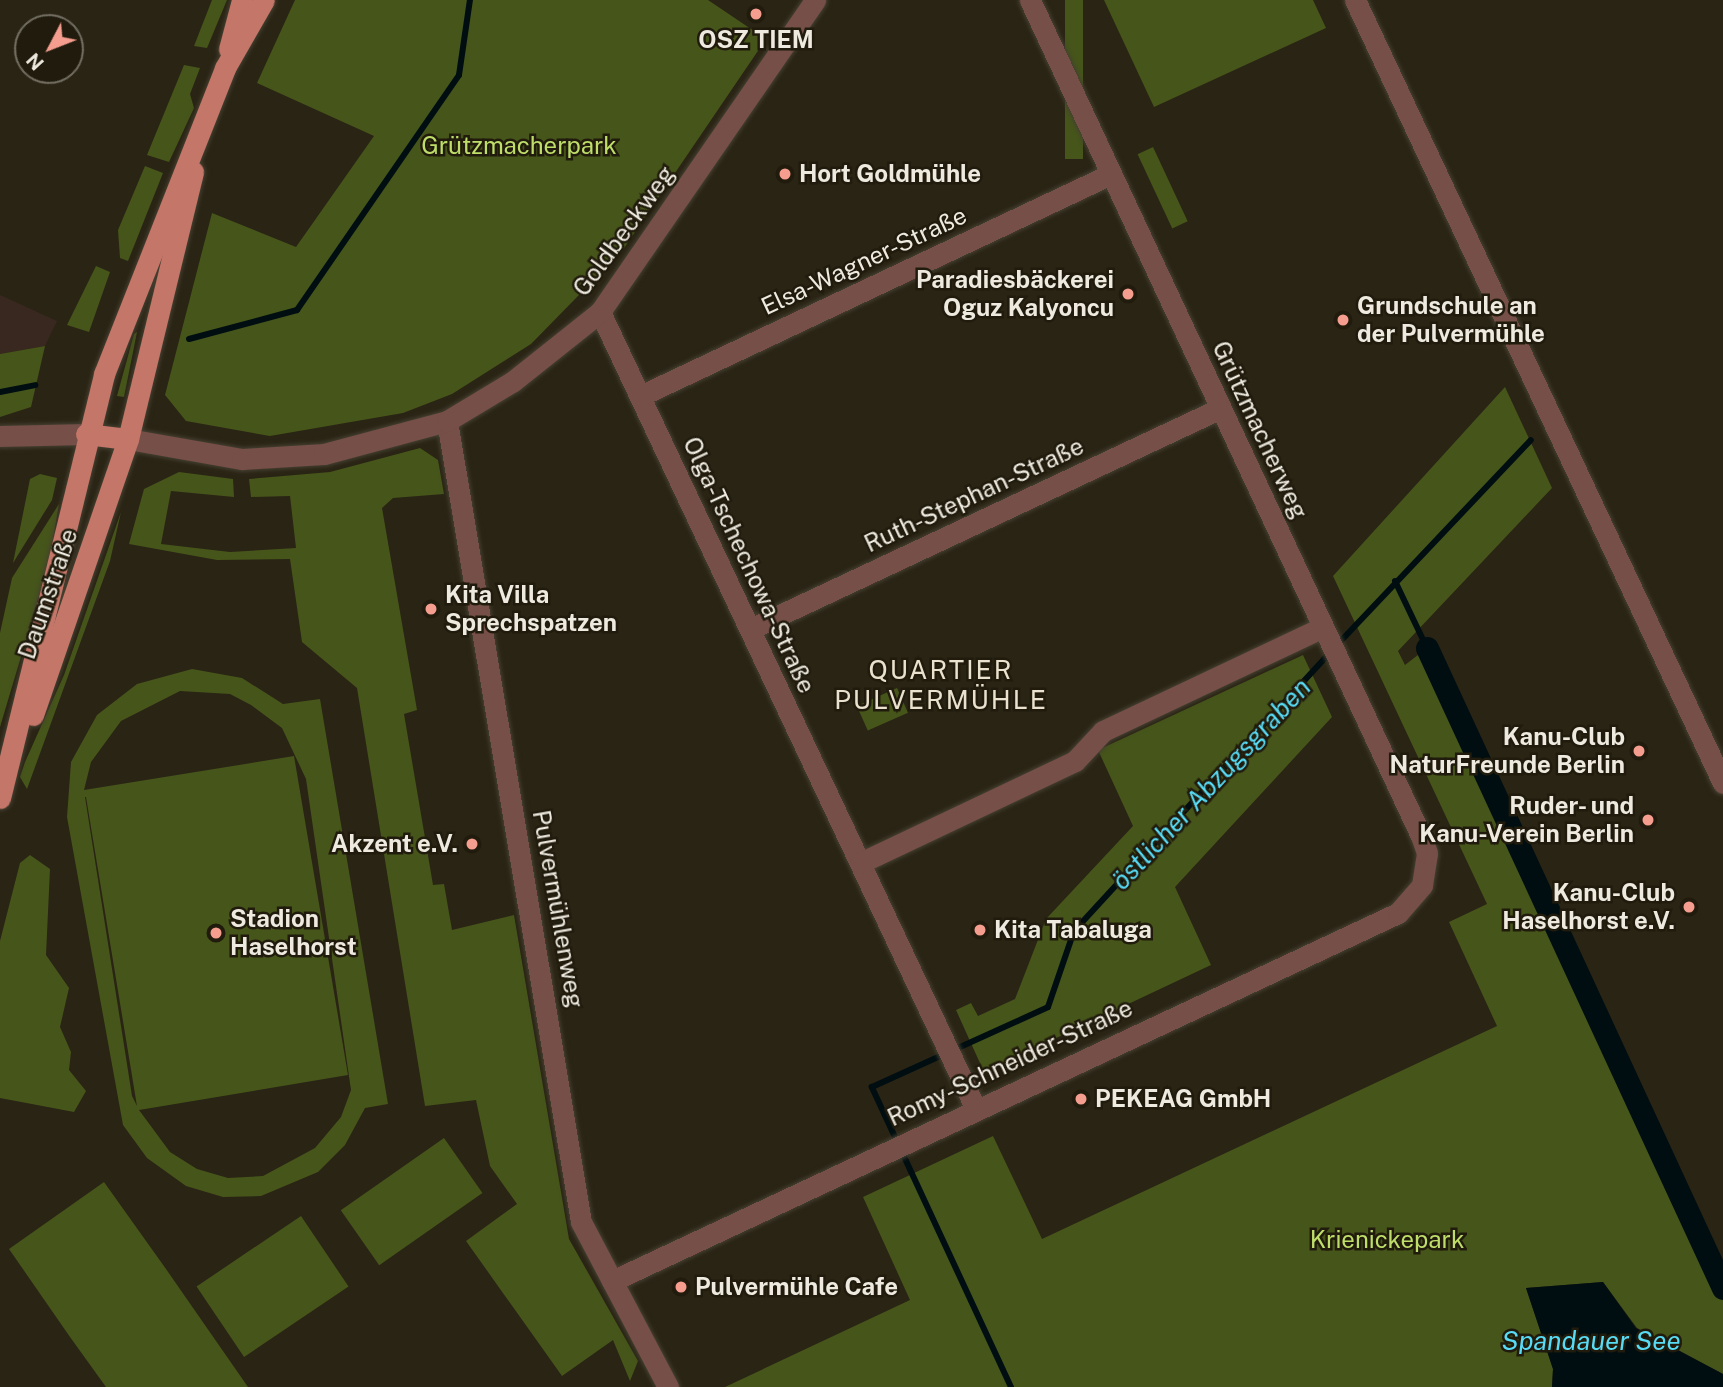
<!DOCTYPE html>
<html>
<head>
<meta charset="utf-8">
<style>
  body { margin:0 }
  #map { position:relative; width:1723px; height:1387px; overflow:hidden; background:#2a2415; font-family:"Public Sans",sans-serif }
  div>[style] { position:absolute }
  .commercial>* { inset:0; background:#39281f }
  .green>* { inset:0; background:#46551a; transform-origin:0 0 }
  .water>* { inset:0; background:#010e11 }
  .stream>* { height:6px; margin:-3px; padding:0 3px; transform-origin:3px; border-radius:3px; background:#010e11 }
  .canal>* { height:23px; margin:-11.5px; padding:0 11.5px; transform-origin:11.5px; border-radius:11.5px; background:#010e11 }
  .roads { filter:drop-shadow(0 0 2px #454031) drop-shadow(0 0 2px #454031) }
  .minor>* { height:21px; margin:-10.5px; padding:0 10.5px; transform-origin:10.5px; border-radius:10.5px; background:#754f48 }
  .major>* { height:21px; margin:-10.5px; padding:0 10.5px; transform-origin:10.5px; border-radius:10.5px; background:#c47669 }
  .dots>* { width:19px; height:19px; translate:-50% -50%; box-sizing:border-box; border:4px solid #201b0c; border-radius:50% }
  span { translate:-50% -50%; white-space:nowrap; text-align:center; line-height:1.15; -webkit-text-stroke:5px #201b0c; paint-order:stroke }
  .poi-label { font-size:24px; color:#eeeae0; font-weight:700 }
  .left { translate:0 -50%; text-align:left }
  .right { translate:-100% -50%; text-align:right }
  .park-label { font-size:24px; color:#bfde69 }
  .street-label { font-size:24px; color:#eeeae0 }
  .neighbourhood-label { font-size:26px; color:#eae2ce; letter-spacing:2px }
  .water-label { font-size:26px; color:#58dbf5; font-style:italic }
  .north { position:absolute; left:14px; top:14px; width:70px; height:70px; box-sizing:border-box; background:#201b0c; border:2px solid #726e61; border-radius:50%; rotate:228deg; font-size:19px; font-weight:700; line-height:28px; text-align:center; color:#eeeae0 }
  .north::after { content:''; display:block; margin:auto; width:24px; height:32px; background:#f59d8e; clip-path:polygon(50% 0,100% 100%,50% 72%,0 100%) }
</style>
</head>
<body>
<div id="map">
  <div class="commercial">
    <div style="clip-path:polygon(0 295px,57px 321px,45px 346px,0 354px)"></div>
  </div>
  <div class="green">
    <div style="clip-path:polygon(212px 0,227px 0,207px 48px,194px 46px)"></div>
    <div style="clip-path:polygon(295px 0,708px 0,766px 39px,622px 251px,531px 344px,452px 394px,403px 413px,270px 436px,186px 421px,165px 395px,212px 213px,296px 247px,374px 136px,257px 83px)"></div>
    <div style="left:1065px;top:0;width:18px;height:159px"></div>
    <div style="clip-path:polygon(1104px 0,1313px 0,1326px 28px,1154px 107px)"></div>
    <div style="clip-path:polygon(184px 65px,200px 68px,190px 94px,194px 108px,169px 162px,147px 155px)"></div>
    <div style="left:1153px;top:147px;width:82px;height:17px;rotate:65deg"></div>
    <div style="clip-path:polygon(145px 166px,163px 173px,128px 261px,120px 258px,118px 230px)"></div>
    <div style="clip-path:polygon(96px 266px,110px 272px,89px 332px,67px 325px)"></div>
    <div style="clip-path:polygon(137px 332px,124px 397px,117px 396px,134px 334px)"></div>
    <div style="clip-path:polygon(45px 346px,31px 407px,0 417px,0 354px)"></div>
    <div style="clip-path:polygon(1505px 387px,1552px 488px,1398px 651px,1405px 665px,1427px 648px,1723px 1288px,1723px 1374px,1637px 1328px,1603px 1282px,1526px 1288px,1553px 1369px,1552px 1387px,725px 1387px,910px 1300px,863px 1197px,993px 1136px,1042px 1239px,1497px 1026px,1449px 922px,1487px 904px,1333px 576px)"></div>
    <div style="clip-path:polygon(420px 448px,438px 460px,444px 494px,393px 498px,382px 508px,417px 710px,404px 714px,433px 885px,444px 884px,452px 930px,514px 915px,569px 1239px,638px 1361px,630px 1381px,613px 1340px,562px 1376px,466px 1241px,517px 1204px,490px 1166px,476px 1100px,425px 1106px,357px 688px,302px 642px,290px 559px,217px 560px,129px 544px,144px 489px,179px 472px,233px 479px,234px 497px,171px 491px,161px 544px,230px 552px,296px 548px,290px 496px,251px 497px,249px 479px,330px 472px)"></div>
    <div style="clip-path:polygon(40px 474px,57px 478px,52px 500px,13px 563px,30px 479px)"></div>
    <div style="clip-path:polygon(59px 504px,49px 563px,0 727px,0 633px,12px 578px)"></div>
    <div style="clip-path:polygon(121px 512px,110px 561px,27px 789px,20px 777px,25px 762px,64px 675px)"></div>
    <div style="clip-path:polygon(1303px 655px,1332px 717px,1175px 887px,1211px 965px,984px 1072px,956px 1010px,971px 1003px,978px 1016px,1015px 999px,1046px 919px,1133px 826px,1098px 750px)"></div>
    <div style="clip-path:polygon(evenodd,192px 669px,242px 678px,283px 704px,320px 699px,388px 1104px,365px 1108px,345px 1145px,318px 1172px,261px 1196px,223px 1197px,186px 1186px,147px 1158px,123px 1125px,67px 817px,71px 762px,97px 715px,137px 684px,192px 669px,180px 691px,230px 694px,251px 705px,282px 728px,306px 779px,351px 1090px,341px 1117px,315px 1148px,263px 1176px,228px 1178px,197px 1169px,170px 1152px,139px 1110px,348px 1075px,294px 756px,84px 790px,91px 762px,121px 721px,180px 691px,192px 669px,85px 797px,86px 797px,137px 1106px,132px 1096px,85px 797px)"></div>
    <div style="left:897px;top:688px;width:27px;height:44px;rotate:66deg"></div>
    <div style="clip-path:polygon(30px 855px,50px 869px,46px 955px,69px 988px,60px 1027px,71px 1052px,69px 1070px,86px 1091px,74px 1112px,0 1098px,0 941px,20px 863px)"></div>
    <div style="left:444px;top:1138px;width:67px;height:126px;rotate:55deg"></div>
    <div style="clip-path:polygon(104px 1182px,166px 1269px,248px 1387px,106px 1387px,70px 1337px,9px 1249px)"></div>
    <div style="left:301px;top:1216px;width:85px;height:126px;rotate:56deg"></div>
  </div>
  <div class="water">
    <div style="clip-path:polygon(1603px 1282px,1636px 1328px,1723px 1374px,1723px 1387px,1552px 1387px,1553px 1369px,1526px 1288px)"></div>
  </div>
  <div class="stream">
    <div style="left:189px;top:339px;width:112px;rotate:-15deg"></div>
    <div style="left:297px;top:310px;width:285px;rotate:-55.4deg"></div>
    <div style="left:459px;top:75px;width:76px;rotate:-81.7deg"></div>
    <div style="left:0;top:392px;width:36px;rotate:-11deg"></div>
    <div style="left:1395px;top:581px;width:74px;rotate:64.5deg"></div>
    <div style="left:1337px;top:645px;width:282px;rotate:-46.6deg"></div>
    <div style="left:1011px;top:1387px;width:331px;rotate:-114.9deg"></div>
    <div style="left:872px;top:1087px;width:193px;rotate:-24.4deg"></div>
    <div style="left:1048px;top:1007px;width:80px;rotate:-71.1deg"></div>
    <div style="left:1074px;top:931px;width:378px;rotate:-47.4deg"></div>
  </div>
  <div class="canal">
    <div style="left:1427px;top:648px;width:705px;rotate:65.18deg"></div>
  </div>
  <div class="roads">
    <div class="minor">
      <div style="left:1355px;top:0;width:865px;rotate:64.83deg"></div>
      <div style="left:600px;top:312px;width:879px;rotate:64.75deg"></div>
      <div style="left:640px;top:396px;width:521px;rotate:-25.24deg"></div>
      <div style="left:447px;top:421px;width:812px;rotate:80.5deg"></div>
      <div style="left:581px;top:1222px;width:187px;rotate:62.2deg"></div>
      <div style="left:0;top:436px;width:86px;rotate:-1.3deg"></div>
      <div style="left:128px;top:439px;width:116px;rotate:10deg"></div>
      <div style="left:242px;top:459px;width:82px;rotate:-3.5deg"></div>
      <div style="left:324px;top:454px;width:127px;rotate:-15deg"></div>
      <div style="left:447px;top:421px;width:76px;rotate:-31deg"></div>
      <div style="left:512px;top:382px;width:112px;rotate:-38.5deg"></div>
      <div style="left:600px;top:312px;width:379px;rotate:-55.4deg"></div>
      <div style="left:750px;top:629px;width:520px;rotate:-25.14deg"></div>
      <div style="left:860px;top:863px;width:238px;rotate:-25.4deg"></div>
      <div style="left:1075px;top:761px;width:41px;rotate:-47deg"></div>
      <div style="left:1103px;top:731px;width:243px;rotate:-25.3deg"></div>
      <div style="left:612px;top:1281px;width:868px;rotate:-25.09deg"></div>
      <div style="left:1398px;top:913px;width:37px;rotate:-49deg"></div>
      <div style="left:1422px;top:885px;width:32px;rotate:-81deg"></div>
      <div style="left:1427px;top:853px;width:18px;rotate:-109deg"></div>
      <div style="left:1421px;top:836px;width:923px;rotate:-115.07deg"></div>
    </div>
    <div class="major">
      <div style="left:229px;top:49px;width:51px;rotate:-75.1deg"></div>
      <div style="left:86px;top:434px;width:42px;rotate:6.8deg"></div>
      <div style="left:33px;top:715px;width:292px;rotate:-71deg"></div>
      <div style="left:128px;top:439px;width:275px;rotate:-76.3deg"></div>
      <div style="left:0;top:798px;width:437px;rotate:-76.2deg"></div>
      <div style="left:104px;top:374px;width:329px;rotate:-68.4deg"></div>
      <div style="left:225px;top:68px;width:78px;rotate:-60.2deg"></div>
    </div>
  </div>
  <div class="dots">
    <div style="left:756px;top:14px;background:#f59d8e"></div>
    <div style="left:785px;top:174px;background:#f59d8e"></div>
    <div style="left:1128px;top:294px;background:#f59d8e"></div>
    <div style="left:1343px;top:320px;background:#f59d8e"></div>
    <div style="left:431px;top:609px;background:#f59d8e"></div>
    <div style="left:1639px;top:751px;background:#f59d8e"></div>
    <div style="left:1648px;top:820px;background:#f59d8e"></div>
    <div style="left:472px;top:844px;background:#f59d8e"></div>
    <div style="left:1689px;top:907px;background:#f59d8e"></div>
    <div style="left:980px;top:930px;background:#f59d8e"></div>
    <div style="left:216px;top:933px;background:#f59d8e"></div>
    <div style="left:1081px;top:1099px;background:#f59d8e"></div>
    <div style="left:681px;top:1287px;background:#f59d8e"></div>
  </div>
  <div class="poi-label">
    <span style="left:756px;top:40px">OSZ TIEM</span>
    <span class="left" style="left:799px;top:174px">Hort Goldmühle</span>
    <span class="right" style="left:1114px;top:294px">Paradiesbäckerei<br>Oguz Kalyoncu</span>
    <span class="left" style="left:1357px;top:320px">Grundschule an<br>der Pulvermühle</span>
    <span class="left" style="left:445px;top:609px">Kita Villa<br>Sprechspatzen</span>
    <span class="right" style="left:1625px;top:751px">Kanu-Club<br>NaturFreunde Berlin</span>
    <span class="right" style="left:1634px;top:820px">Ruder- und<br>Kanu-Verein Berlin</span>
    <span class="right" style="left:458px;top:844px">Akzent e.V.</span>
    <span class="right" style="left:1675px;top:907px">Kanu-Club<br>Haselhorst e.V.</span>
    <span class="left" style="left:230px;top:933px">Stadion<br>Haselhorst</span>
    <span class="left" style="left:994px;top:930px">Kita Tabaluga</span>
    <span class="left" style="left:1095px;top:1099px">PEKEAG GmbH</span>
    <span class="left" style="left:695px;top:1287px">Pulvermühle Cafe</span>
  </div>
  <div class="park-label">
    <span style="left:519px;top:146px">Grützmacherpark</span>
    <span style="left:1387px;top:1240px">Krienickepark</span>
  </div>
  <div class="street-label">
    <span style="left:624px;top:231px;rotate:-54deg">Goldbeckweg</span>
    <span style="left:864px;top:261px;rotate:-25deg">Elsa-Wagner-Straße</span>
    <span style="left:1260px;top:430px;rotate:65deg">Grützmacherweg</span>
    <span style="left:974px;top:495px;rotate:-25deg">Ruth-Stephan-Straße</span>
    <span style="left:749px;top:565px;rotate:65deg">Olga-Tschechowa-Straße</span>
    <span style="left:48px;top:594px;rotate:-71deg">Daumstraße</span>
    <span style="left:558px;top:909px;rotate:80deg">Pulvermühlenweg</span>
    <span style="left:1010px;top:1063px;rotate:-25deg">Romy-Schneider-Straße</span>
  </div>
  <div class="neighbourhood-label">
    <span style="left:941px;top:685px">QUARTIER<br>PULVERMÜHLE</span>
  </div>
  <div class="water-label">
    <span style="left:1211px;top:784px;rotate:-47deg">östlicher Abzugsgraben</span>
    <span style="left:1591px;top:1341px">Spandauer See</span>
  </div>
  <div class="north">N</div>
</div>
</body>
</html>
